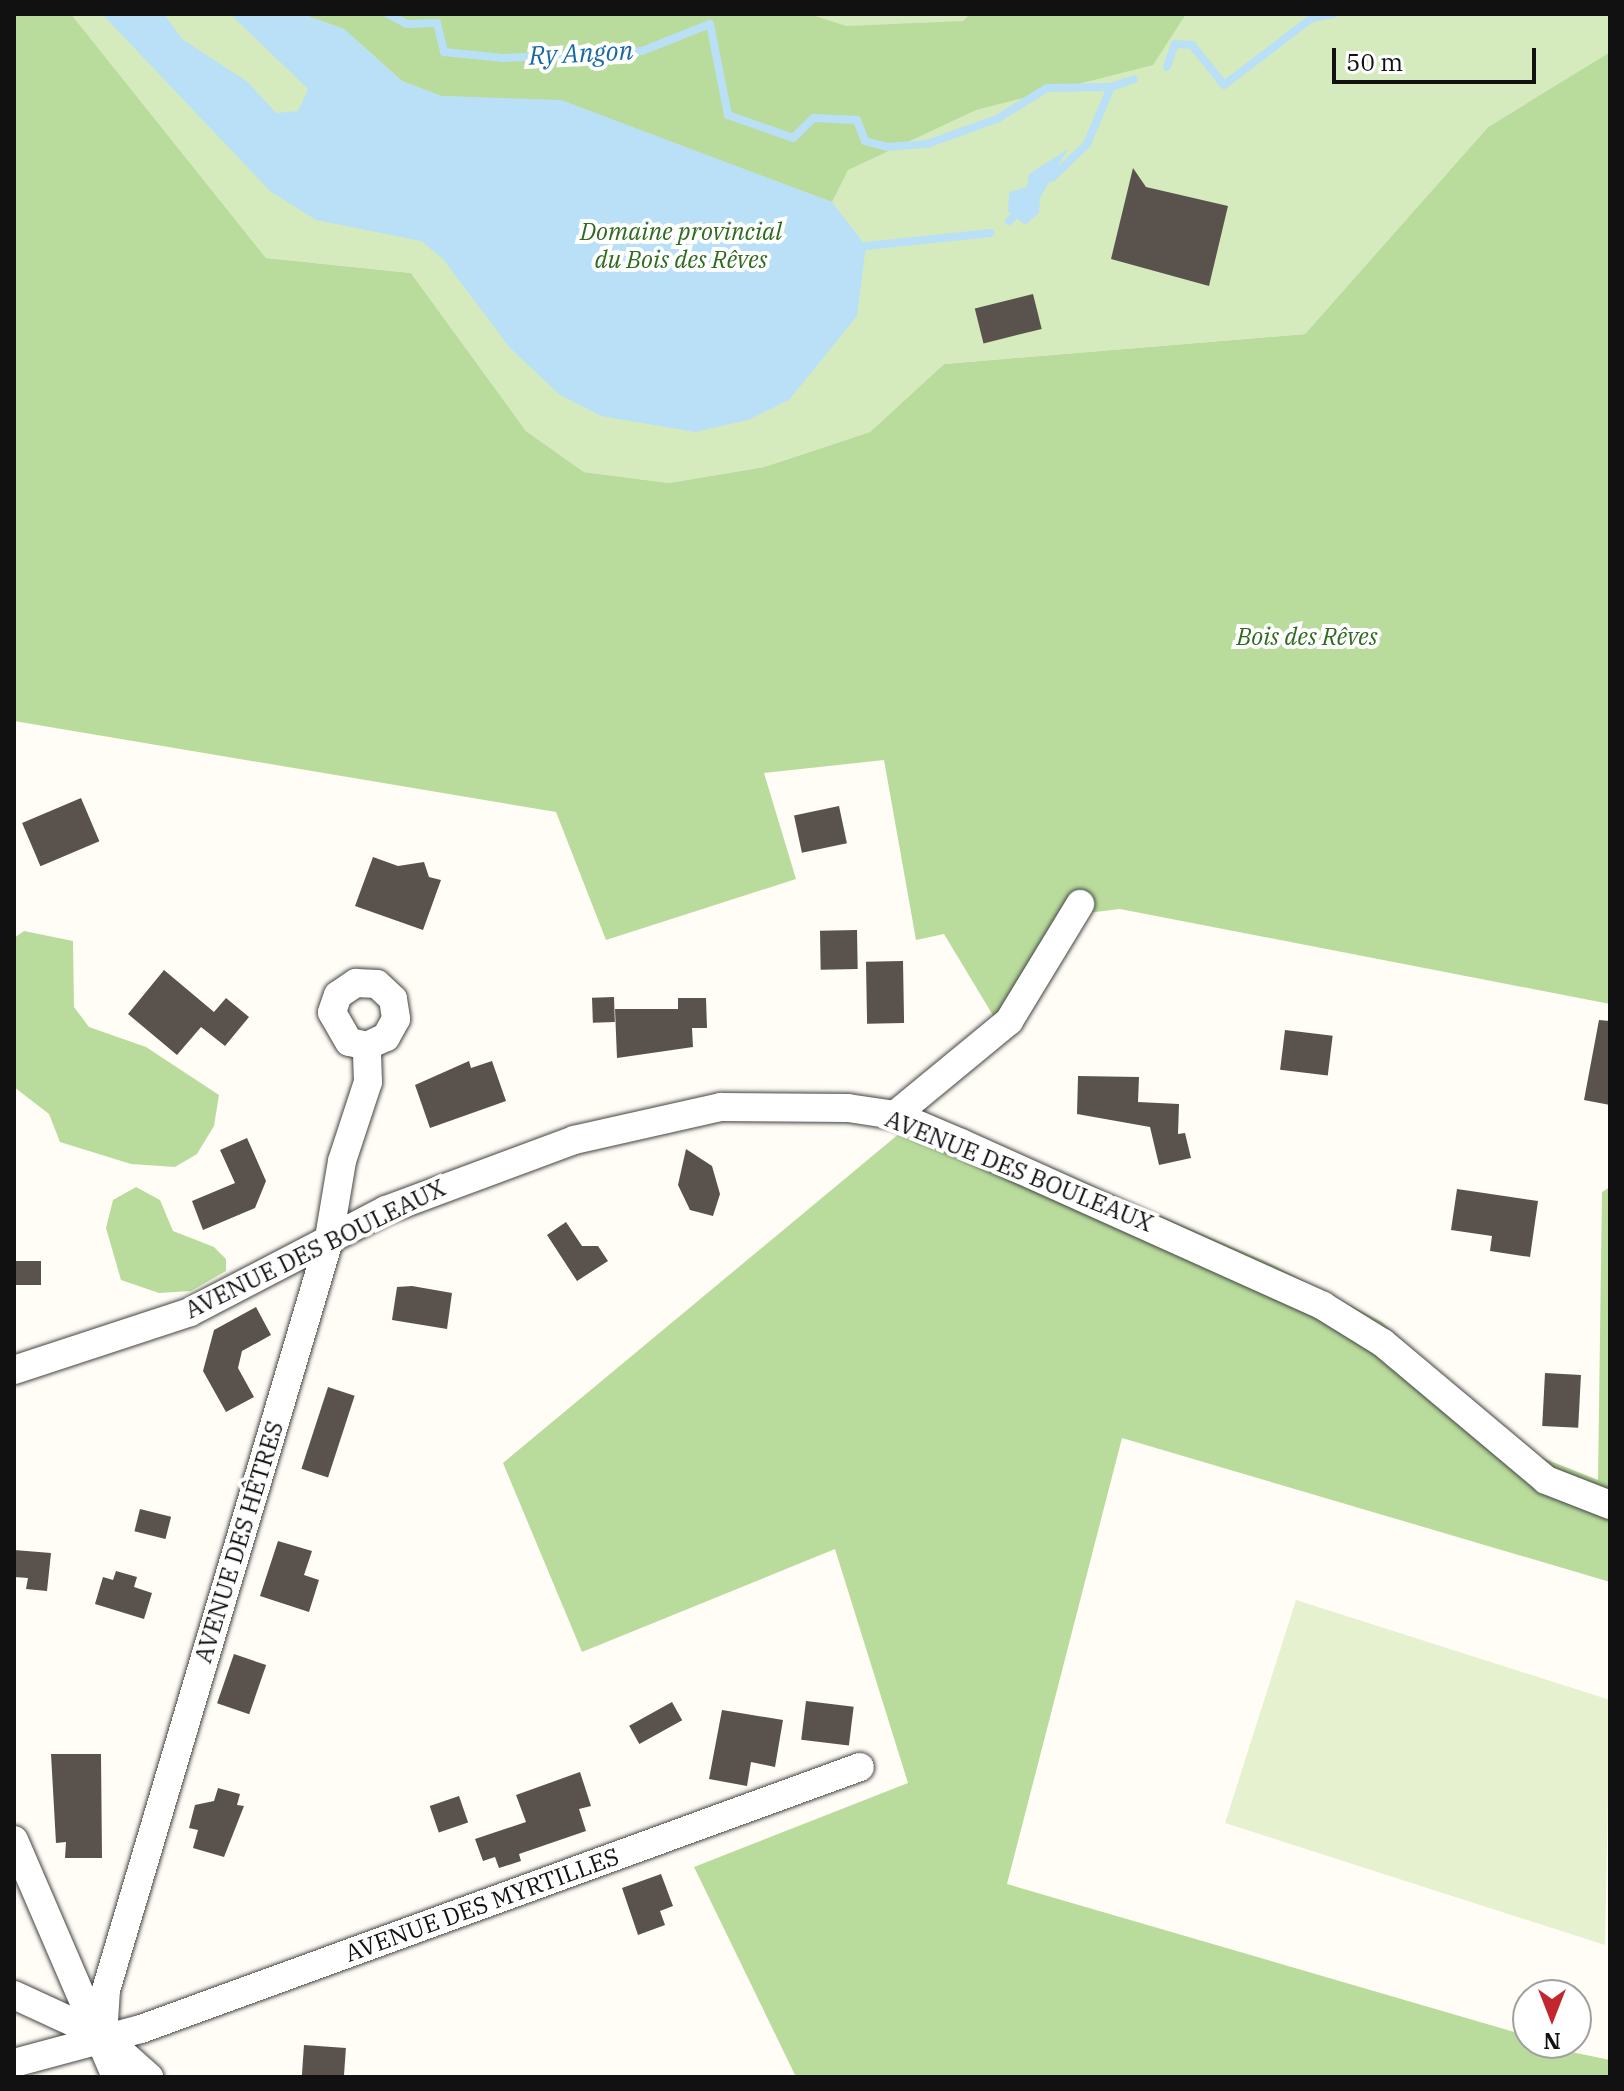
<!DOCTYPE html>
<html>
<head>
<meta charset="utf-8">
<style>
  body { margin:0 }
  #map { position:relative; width:1624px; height:2091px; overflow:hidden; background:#fffdf5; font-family:"IBM Plex Serif",serif }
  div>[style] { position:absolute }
  .green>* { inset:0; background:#d5ebbd }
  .forest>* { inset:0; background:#b9dc9c }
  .pitch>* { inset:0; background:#e6f2cf }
  .water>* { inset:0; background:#b9e0f7 }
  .stream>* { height:8px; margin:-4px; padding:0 4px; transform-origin:4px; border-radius:4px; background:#b9e0f7 }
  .building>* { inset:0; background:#5a524d; transform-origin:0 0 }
  .roads { filter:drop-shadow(0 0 2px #444) drop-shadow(0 0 2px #444) }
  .minor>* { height:28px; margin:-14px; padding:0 14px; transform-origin:14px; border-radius:14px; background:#fff }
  span { translate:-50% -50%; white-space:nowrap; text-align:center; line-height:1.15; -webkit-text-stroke:8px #fff; paint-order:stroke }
  .park-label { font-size:24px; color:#2f6b1f; font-style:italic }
  .street-label { font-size:24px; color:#111 }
  .water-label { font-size:26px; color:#1768a6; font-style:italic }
  .frame { position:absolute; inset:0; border:16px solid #111; pointer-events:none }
  .north { position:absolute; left:1512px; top:1979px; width:80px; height:80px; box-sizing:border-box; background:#fff; border:2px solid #a0a0a0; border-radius:50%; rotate:180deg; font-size:22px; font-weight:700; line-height:32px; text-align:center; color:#111 }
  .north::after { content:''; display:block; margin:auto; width:28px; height:36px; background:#c4262e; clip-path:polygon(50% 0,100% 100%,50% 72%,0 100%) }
  .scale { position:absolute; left:1332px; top:48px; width:204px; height:36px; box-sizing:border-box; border:4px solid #111; border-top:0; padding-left:10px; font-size:24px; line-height:28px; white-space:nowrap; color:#111; -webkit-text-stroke:6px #fff; paint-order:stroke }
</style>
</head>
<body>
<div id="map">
  <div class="green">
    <div style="clip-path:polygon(71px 14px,1610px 14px,1610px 52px,1488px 127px,1305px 334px,944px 364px,870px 432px,764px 467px,669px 483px,584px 472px,526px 431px,411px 273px,266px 258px)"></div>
  </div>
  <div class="forest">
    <div style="clip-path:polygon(14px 14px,71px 14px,266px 258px,411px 273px,526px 431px,584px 472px,669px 483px,764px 467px,870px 432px,944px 364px,1305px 334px,1488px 127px,1610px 52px,1610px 1004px,1120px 909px,1087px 913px,1006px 1037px,944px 934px,916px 940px,884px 760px,764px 773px,796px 879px,606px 940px,556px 812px,14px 721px)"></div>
    <div style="clip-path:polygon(302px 14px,809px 14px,846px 26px,963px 21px,970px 14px,1186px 14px,1153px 65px,976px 110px,848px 170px,832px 202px,561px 101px,441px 96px,402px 81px,344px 29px)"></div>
    <div style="clip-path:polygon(24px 931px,73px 941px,74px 1007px,89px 1027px,146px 1047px,219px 1095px,214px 1126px,197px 1154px,175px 1167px,131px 1164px,60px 1142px,49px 1114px,14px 1087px,14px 938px)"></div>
    <div style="clip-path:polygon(924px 1113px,1271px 1264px,1382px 1322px,1523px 1450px,1598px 1480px,1602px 1192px,1610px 1187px,1610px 1582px,1122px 1438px,1007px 1884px,1528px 2036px,1528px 2043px,1610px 2060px,1610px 2077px,796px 2077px,694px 1867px,908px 1783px,835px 1549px,582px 1652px,503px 1463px)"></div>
    <div style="clip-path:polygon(136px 1187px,160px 1200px,173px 1231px,214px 1247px,226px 1259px,226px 1271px,191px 1291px,159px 1293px,121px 1280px,106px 1228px,113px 1200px)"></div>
  </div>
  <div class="pitch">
    <div style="clip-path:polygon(1296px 1600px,1610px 1700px,1605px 1945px,1225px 1823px)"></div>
  </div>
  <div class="water">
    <div style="clip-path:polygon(102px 14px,164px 14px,182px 39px,248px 82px,276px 113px,298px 111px,308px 89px,230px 14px,302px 14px,344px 29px,402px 81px,441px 96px,561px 100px,832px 202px,866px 246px,857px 316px,789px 400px,748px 420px,695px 432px,601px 416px,560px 395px,510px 348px,443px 259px,421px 241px,316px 220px,270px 191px)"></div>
    <div style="clip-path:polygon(1068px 149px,1040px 198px,1039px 213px,1025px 225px,1008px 211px,1009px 192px,1027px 187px,1029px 174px)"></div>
  </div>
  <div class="stream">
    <div style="left:388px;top:14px;width:21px;rotate:28deg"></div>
    <div style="left:407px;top:24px;width:30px;rotate:-2deg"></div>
    <div style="left:437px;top:23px;width:30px;rotate:76deg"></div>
    <div style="left:444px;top:52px;width:59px;rotate:5.8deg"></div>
    <div style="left:503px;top:58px;width:139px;rotate:-2.9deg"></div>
    <div style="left:642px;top:51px;width:73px;rotate:-21.7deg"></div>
    <div style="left:710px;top:24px;width:93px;rotate:78.8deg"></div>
    <div style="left:728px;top:115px;width:69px;rotate:19.5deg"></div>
    <div style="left:793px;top:138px;width:29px;rotate:-44deg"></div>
    <div style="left:814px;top:118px;width:43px;rotate:2.7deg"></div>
    <div style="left:857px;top:120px;width:22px;rotate:69deg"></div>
    <div style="left:865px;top:141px;width:23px;rotate:15deg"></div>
    <div style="left:887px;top:147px;width:40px;rotate:-4.3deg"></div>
    <div style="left:927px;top:144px;width:74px;rotate:-19.7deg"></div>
    <div style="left:997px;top:119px;width:59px;rotate:-31.8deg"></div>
    <div style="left:1047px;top:88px;width:64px;rotate:-0.9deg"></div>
    <div style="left:1167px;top:67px;width:24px;rotate:-71deg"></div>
    <div style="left:1175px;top:44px;width:17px;rotate:3deg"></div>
    <div style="left:1192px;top:45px;width:51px;rotate:51.3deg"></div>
    <div style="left:1224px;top:85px;width:111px;rotate:-37.3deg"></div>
    <div style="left:1312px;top:18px;width:22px;rotate:-10deg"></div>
    <div style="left:1052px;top:178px;width:49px;rotate:-44.2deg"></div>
    <div style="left:1087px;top:144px;width:62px;rotate:-67.2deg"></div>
    <div style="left:1111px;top:87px;width:24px;rotate:-19deg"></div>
    <div style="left:1009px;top:221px;width:19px;rotate:-43deg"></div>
    <div style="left:866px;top:246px;width:125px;rotate:-6deg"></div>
  </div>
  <div class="building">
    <div style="clip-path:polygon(1133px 168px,1146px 187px,1228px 206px,1209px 286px,1111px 259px)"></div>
    <div style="left:1033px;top:294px;width:36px;height:60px;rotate:76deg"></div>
    <div style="left:81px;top:798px;width:47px;height:64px;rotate:67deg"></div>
    <div style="left:839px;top:806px;width:38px;height:46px;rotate:78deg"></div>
    <div style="clip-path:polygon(373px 857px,398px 866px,424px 862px,429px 877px,441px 880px,423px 930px,355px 906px)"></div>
    <div style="left:857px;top:930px;width:39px;height:37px;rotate:89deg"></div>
    <div style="left:903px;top:961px;width:62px;height:37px;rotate:89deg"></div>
    <div style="clip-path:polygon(164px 970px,214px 1012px,226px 998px,249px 1017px,225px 1046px,201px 1027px,177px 1055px,128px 1014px)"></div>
    <div style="left:614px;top:997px;width:25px;height:22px;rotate:88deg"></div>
    <div style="clip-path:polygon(678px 998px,706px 998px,707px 1028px,692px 1028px,693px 1047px,617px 1058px,615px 1009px,678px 1009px)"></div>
    <div style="clip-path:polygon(1599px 1020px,1610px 1021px,1610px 1105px,1584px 1100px)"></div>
    <div style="left:1285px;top:1030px;width:48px;height:40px;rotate:7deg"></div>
    <div style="clip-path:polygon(469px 1061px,471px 1068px,492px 1061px,506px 1101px,430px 1128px,415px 1085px)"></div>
    <div style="clip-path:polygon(1078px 1076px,1139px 1077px,1138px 1102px,1179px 1104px,1178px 1134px,1185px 1133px,1191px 1158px,1159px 1165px,1150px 1127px,1077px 1114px)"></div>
    <div style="clip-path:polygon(247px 1138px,266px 1181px,255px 1208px,203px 1230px,192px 1201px,235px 1183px,220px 1150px)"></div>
    <div style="clip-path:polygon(686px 1149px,712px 1166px,720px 1194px,713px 1216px,690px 1210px,678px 1185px)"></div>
    <div style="clip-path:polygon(1457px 1189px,1538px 1201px,1530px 1257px,1490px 1251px,1492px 1236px,1451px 1230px)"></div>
    <div style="clip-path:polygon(566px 1222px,582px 1246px,598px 1246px,608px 1261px,577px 1281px,547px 1235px)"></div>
    <div style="left:14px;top:1261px;width:27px;height:24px"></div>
    <div style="clip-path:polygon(412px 1286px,452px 1293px,447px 1329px,392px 1320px,397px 1287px)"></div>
    <div style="clip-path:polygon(256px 1307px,271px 1335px,242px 1351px,238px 1368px,254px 1397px,226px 1412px,203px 1371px,214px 1330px)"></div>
    <div style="left:1545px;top:1373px;width:36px;height:53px;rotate:3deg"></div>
    <div style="left:328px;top:1387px;width:28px;height:86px;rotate:18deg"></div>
    <div style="left:140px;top:1509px;width:32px;height:23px;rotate:14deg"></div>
    <div style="clip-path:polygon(278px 1541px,312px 1551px,304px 1575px,319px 1580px,309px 1612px,260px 1596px)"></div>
    <div style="clip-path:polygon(14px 1550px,51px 1553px,47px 1591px,26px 1589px,28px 1578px,14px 1577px)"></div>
    <div style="clip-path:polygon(116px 1571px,137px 1577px,134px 1587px,152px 1593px,144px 1619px,95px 1604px,103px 1577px,113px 1580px)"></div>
    <div style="left:234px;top:1654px;width:34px;height:52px;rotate:19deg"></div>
    <div style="left:806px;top:1701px;width:48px;height:39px;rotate:7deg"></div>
    <div style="left:672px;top:1702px;width:21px;height:49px;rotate:61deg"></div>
    <div style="clip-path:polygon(722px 1710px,783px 1720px,775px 1767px,751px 1762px,747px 1786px,709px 1779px)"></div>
    <div style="clip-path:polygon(51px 1754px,101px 1754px,102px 1858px,65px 1858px,66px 1842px,56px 1843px)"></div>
    <div style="clip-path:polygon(580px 1772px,591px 1806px,579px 1809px,586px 1831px,519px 1854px,521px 1861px,499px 1868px,495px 1857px,483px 1861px,475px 1839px,526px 1822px,516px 1795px)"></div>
    <div style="clip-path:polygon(218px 1788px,240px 1794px,237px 1805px,244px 1806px,224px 1857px,193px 1848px,198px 1830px,189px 1828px,195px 1805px,214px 1801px)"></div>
    <div style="left:459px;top:1796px;width:28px;height:31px;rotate:71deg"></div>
    <div style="clip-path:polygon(661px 1874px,673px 1906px,660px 1911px,665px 1925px,638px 1935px,622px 1888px)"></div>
    <div style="left:304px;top:2045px;width:42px;height:32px;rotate:4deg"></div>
  </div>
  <div class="roads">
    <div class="minor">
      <div style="left:895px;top:1115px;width:148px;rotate:-39.5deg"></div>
      <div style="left:1009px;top:1021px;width:137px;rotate:-58.7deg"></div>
      <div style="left:14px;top:1370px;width:185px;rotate:-18.2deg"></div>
      <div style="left:190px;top:1312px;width:221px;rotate:-27.5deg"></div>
      <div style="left:386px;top:1210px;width:201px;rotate:-20.4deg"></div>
      <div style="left:574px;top:1140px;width:151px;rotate:-12.7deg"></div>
      <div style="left:721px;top:1107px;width:127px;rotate:0.5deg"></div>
      <div style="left:848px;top:1108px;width:48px;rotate:8.5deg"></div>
      <div style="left:895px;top:1115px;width:72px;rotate:23deg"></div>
      <div style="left:961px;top:1143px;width:397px;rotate:24.2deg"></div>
      <div style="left:1323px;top:1306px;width:70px;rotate:31.7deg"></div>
      <div style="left:1383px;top:1343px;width:213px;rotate:40deg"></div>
      <div style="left:1546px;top:1480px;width:69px;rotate:21.3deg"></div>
      <div style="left:14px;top:1840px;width:258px;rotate:66.7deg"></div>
      <div style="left:14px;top:1995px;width:98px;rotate:24.7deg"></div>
      <div style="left:103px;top:2036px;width:62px;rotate:41.7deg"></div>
      <div style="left:103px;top:2036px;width:46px;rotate:-86.3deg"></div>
      <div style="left:106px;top:1990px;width:778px;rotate:-73.43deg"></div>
      <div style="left:328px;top:1244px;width:84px;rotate:-80.4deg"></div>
      <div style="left:342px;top:1161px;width:83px;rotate:-71.8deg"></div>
      <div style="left:368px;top:1082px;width:36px;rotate:-92deg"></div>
      <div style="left:367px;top:1046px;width:18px;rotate:-167deg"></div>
      <div style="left:349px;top:1042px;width:34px;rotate:-120deg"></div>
      <div style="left:332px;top:1012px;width:18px;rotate:-71deg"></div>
      <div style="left:338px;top:995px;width:22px;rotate:-34deg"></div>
      <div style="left:356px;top:983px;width:21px;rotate:3deg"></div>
      <div style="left:377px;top:984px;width:22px;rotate:43deg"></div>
      <div style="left:393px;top:999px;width:20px;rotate:81deg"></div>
      <div style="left:396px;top:1019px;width:21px;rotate:119deg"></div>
      <div style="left:386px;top:1037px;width:21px;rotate:155deg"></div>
      <div style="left:14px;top:2063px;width:131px;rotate:-15deg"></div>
      <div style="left:141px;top:2029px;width:765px;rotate:-20.02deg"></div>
    </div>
  </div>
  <div class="park-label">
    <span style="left:681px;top:246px">Domaine provincial<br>du Bois des Rêves</span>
    <span style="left:1307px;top:637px">Bois des Rêves</span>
  </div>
  <div class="street-label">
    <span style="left:1019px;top:1171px;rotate:22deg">AVENUE DES BOULEAUX</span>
    <span style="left:315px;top:1249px;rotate:-26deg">AVENUE DES BOULEAUX</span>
    <span style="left:239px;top:1542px;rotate:-73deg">AVENUE DES HÊTRES</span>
    <span style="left:482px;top:1905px;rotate:-20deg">AVENUE DES MYRTILLES</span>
  </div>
  <div class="water-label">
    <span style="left:581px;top:53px;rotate:-3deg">Ry Angon</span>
  </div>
  <div class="frame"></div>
  <div class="north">N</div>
  <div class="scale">50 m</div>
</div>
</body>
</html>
